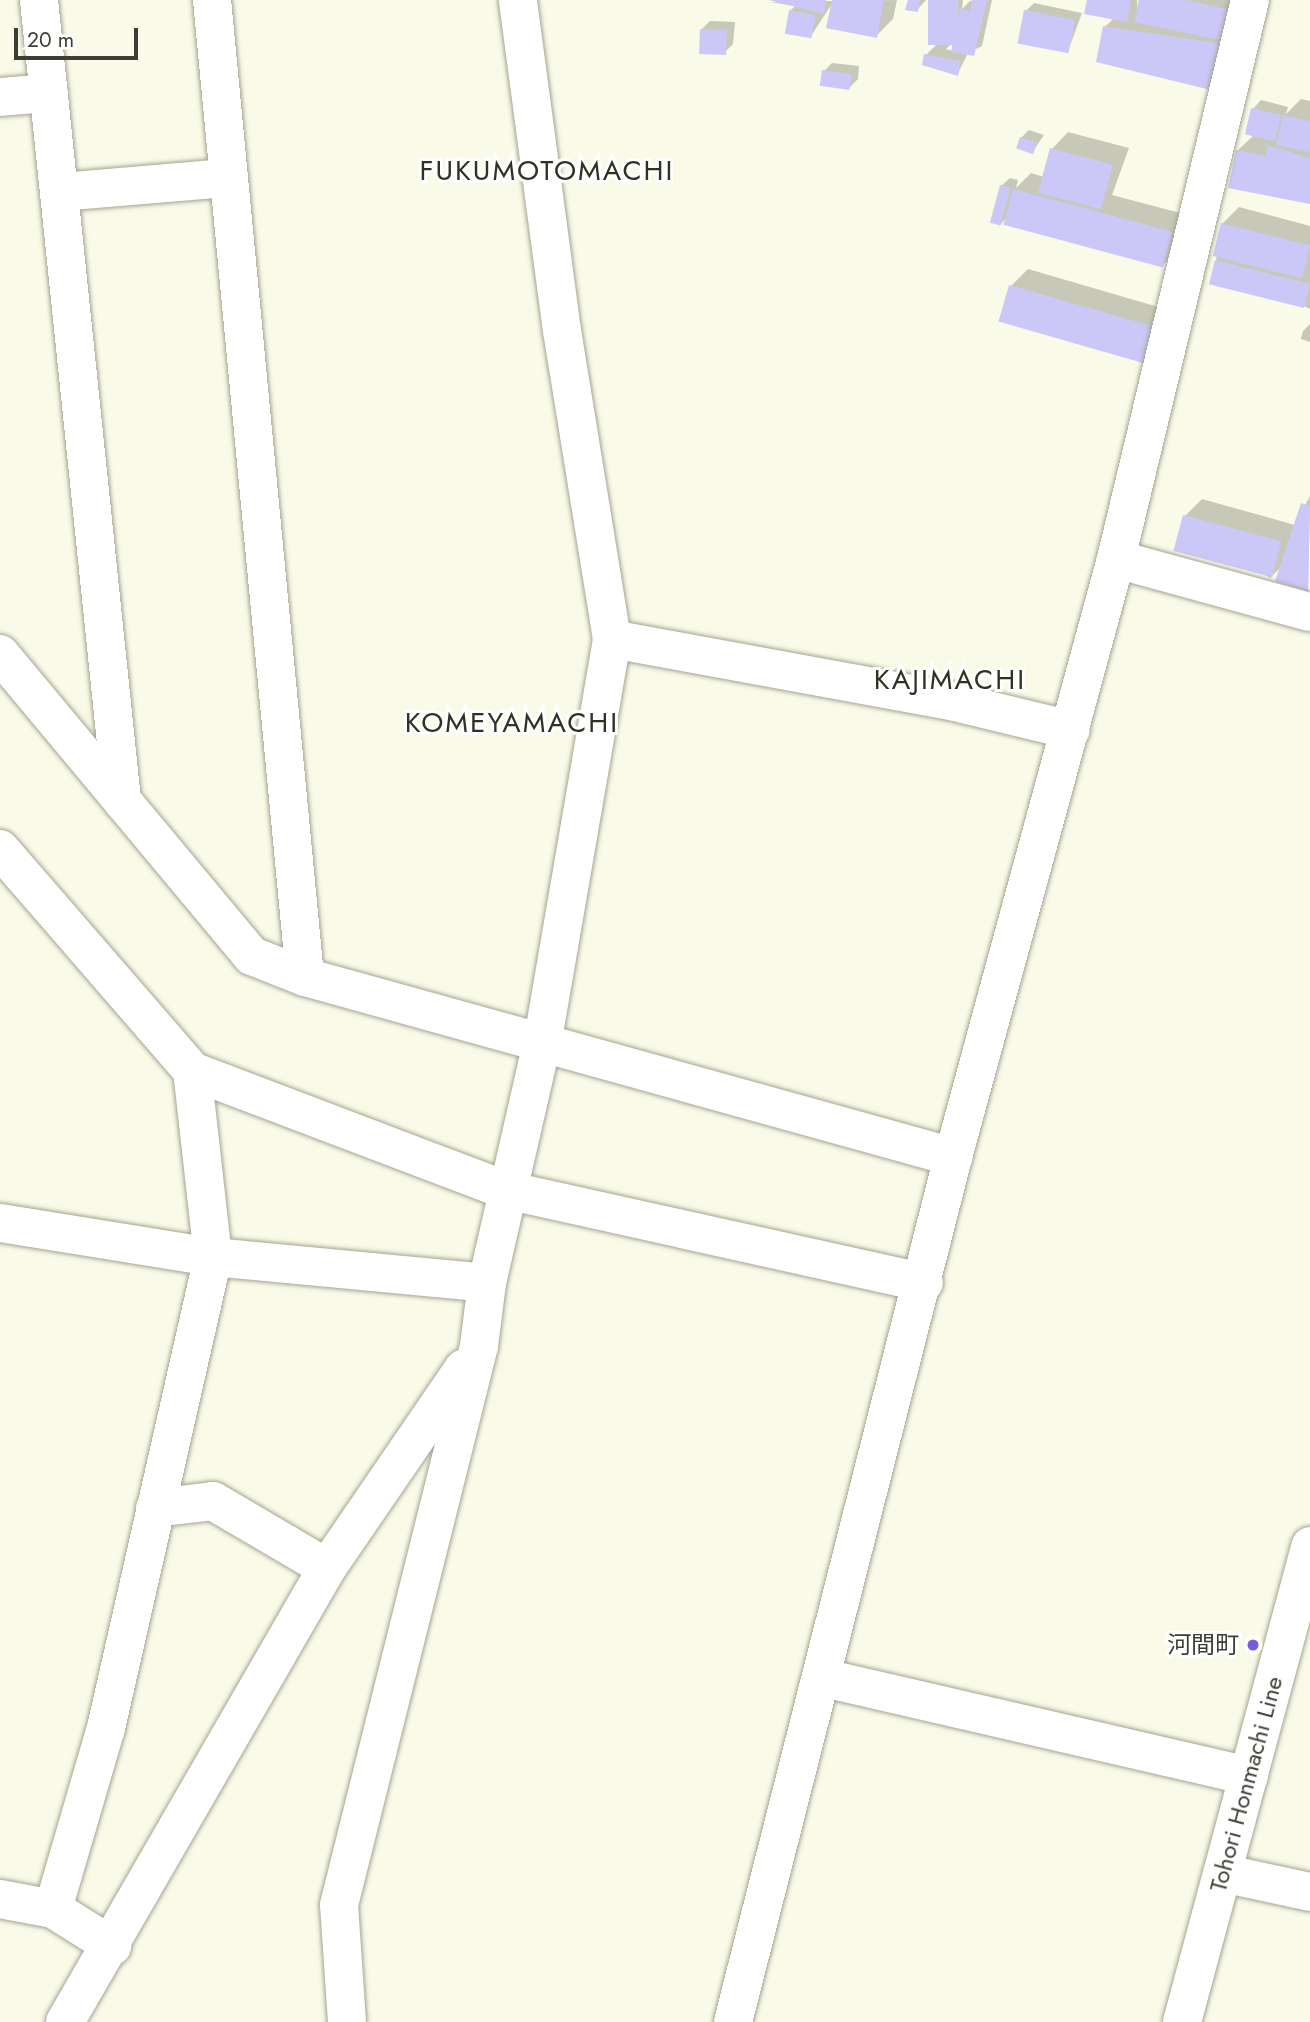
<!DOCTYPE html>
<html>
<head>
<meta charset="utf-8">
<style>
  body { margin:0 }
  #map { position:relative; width:1310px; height:2022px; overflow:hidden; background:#f9fae7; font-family:Jost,"Noto Sans JP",sans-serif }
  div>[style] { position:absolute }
  .shadow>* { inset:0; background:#0003 }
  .building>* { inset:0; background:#cbc7f6; transform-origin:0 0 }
  .roads { filter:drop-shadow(0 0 2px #a4a493) drop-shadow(0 0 2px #a4a493) }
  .minor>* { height:38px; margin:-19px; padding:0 19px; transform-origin:19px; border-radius:19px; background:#fff }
  .major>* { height:38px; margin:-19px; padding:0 19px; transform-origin:19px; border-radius:19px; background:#fff }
  .dots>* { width:19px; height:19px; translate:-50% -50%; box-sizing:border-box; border:4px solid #fff; border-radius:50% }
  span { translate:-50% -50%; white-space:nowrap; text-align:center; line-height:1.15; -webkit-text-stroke:6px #fff; paint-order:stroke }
  .poi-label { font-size:24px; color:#3d3d36 }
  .right { translate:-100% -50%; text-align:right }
  .street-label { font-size:24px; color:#3d3d36 }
  .quarter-label { font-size:28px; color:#313123; letter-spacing:2px }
  .scale { position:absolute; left:14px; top:28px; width:124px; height:32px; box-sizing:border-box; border:4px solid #3d3d36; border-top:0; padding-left:9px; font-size:21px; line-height:24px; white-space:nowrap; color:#3d3d36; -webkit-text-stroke:5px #fff; paint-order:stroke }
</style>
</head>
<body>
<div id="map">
  <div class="shadow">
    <div style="clip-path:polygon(897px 0,893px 19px,876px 36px,833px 2px,811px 36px,790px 11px,795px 6px,771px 2px)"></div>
    <div style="clip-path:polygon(909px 0,926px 0,917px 10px)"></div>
    <div style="clip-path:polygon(evenodd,929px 0,963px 0,962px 9px,970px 1px,992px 0,982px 46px,968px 53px,957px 75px,926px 55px,936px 45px,929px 0,956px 39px,953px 51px,946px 49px,956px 39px)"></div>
    <div style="clip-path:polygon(1089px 0,1137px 0,1138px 13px,1141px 0,1246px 0,1231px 72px,1105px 27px,1114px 18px)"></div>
    <div style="clip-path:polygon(1034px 3px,1082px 13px,1068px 51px,1026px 11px)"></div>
    <div style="clip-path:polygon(710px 21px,735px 22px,733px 44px,725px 52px,702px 29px)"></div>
    <div style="clip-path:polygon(832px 63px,859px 66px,858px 79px,850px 87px,824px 71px)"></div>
    <div style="clip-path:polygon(1301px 99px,1310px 101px,1310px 202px,1237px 151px,1255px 134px,1253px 109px,1261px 100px,1288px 107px,1286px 114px)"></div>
    <div style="clip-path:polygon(1029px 130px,1044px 135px,1033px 151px,1021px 138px)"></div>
    <div style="clip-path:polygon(1068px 132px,1129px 148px,1112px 195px,1188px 215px,1179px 249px,1162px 266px,1006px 218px,1001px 224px,1001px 186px,1010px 178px,1018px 180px,1016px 188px,1031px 173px,1044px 177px,1052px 149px)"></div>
    <div style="clip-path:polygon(1239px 207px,1310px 226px,1310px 309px,1216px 261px,1222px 224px)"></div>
    <div style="clip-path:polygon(1028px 269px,1172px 311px,1161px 346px,1000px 320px,1011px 286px)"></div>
    <div style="clip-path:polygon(1310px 324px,1310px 342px,1301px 339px,1303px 331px)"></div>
    <div style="clip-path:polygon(1310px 496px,1308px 590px,1282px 566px,1270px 578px,1185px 516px,1202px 499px,1295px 525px)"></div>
  </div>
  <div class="building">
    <div style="clip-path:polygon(769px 0,826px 0,824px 14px)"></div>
    <div style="clip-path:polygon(832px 0,884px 0,877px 38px,826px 28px)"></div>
    <div style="clip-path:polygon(908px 0,920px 0,918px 12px,905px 10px)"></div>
    <div style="left:928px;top:0;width:30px;height:45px"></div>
    <div style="clip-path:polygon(972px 0,987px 0,974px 56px,951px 52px,960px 8px,970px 11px)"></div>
    <div style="clip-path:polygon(1087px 0,1131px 0,1127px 22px,1084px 14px)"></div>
    <div style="clip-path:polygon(1139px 0,1186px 0,1232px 10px,1225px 41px,1134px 22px)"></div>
    <div style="left:789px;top:10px;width:27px;height:24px;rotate:10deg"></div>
    <div style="left:1024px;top:10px;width:52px;height:34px;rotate:11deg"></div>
    <div style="clip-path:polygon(1103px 26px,1225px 44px,1215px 91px,1096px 62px)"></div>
    <div style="left:700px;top:29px;width:27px;height:25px;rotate:2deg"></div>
    <div style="clip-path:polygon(924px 54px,961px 61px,958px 76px,922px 65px)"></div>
    <div style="left:822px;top:70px;width:30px;height:16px;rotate:8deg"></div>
    <div style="left:1251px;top:108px;width:31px;height:27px;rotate:13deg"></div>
    <div style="clip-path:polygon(1283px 115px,1310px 121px,1310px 152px,1276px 145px)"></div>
    <div style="left:1020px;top:137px;width:18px;height:12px;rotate:19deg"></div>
    <div style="clip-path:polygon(1267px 145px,1310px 158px,1310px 204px,1228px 188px,1236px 150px,1266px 156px)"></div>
    <div style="left:1050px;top:148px;width:65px;height:46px;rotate:15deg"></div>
    <div style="left:1000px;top:185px;width:11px;height:39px;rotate:15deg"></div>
    <div style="left:1013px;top:189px;width:165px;height:37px;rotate:15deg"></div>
    <div style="left:1221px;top:223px;width:92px;height:34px;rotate:14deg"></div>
    <div style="left:1215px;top:260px;width:98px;height:25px;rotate:14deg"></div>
    <div style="left:1009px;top:285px;width:153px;height:38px;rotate:16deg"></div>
    <div style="clip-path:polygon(1301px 503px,1310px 506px,1308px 592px,1275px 581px)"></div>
    <div style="left:1183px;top:515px;width:102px;height:37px;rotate:15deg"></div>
  </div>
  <div class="roads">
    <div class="minor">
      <div style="left:39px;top:0;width:805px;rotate:84.08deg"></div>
      <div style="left:212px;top:0;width:981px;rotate:84.56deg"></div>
      <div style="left:0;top:97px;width:49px;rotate:-4.7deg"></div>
      <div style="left:60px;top:192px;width:169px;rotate:-4.8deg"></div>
      <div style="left:1116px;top:559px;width:201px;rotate:15.3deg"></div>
      <div style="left:612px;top:639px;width:349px;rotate:10.4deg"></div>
      <div style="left:955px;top:702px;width:119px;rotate:13.6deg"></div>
      <div style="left:0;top:654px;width:393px;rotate:50.2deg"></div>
      <div style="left:252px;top:956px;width:57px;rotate:21.6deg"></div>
      <div style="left:305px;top:977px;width:673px;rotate:15.52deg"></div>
      <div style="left:0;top:849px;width:294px;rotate:49.1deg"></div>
      <div style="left:192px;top:1071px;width:336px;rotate:20.8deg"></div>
      <div style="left:506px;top:1190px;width:428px;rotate:12.5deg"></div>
      <div style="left:0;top:1223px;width:216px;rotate:9.1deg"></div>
      <div style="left:213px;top:1257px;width:275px;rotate:5.4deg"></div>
      <div style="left:155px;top:1508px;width:58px;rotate:-6.9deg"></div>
      <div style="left:213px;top:1501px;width:132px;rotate:30.4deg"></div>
      <div style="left:824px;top:1678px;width:436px;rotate:13deg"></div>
      <div style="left:1222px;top:1873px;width:90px;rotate:12.2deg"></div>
      <div style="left:0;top:1899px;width:54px;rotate:10.7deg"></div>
      <div style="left:53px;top:1909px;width:70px;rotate:32.1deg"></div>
      <div style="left:53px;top:1909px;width:189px;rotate:-73.7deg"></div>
      <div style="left:106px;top:1728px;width:483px;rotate:-77.2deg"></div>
      <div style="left:213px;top:1257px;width:187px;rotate:-96.4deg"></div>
      <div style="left:65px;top:2022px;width:524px;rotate:-60.01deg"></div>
      <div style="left:327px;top:1568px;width:242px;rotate:-55.6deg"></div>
      <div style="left:347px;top:2022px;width:117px;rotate:-93.9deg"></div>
      <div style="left:339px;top:1905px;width:576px;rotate:-75.94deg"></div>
      <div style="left:479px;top:1346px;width:64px;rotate:-82.8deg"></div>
      <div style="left:487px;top:1283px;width:250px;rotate:-77.1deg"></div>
      <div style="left:543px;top:1039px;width:406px;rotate:-80.2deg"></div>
      <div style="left:612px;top:639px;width:312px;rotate:-99.2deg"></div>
      <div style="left:562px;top:331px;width:334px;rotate:-97.6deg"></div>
      <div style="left:733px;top:2022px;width:893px;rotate:-75.73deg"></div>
      <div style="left:953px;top:1157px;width:620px;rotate:-74.75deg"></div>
      <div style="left:1116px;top:559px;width:575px;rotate:-76.52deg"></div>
    </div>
    <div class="major">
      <div style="left:1182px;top:2022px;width:493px;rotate:-74.9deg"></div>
    </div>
  </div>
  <div class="dots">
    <div style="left:1253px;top:1645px;background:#755ed8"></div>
  </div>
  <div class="poi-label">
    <span class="right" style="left:1239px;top:1645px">河間町</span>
  </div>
  <div class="street-label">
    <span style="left:1246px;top:1784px;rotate:-75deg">Tohori Honmachi Line</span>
  </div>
  <div class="quarter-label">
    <span style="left:547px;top:171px">FUKUMOTOMACHI</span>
    <span style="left:950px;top:680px">KAJIMACHI</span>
    <span style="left:512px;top:723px">KOMEYAMACHI</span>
  </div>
  <div class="scale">20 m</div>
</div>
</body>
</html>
